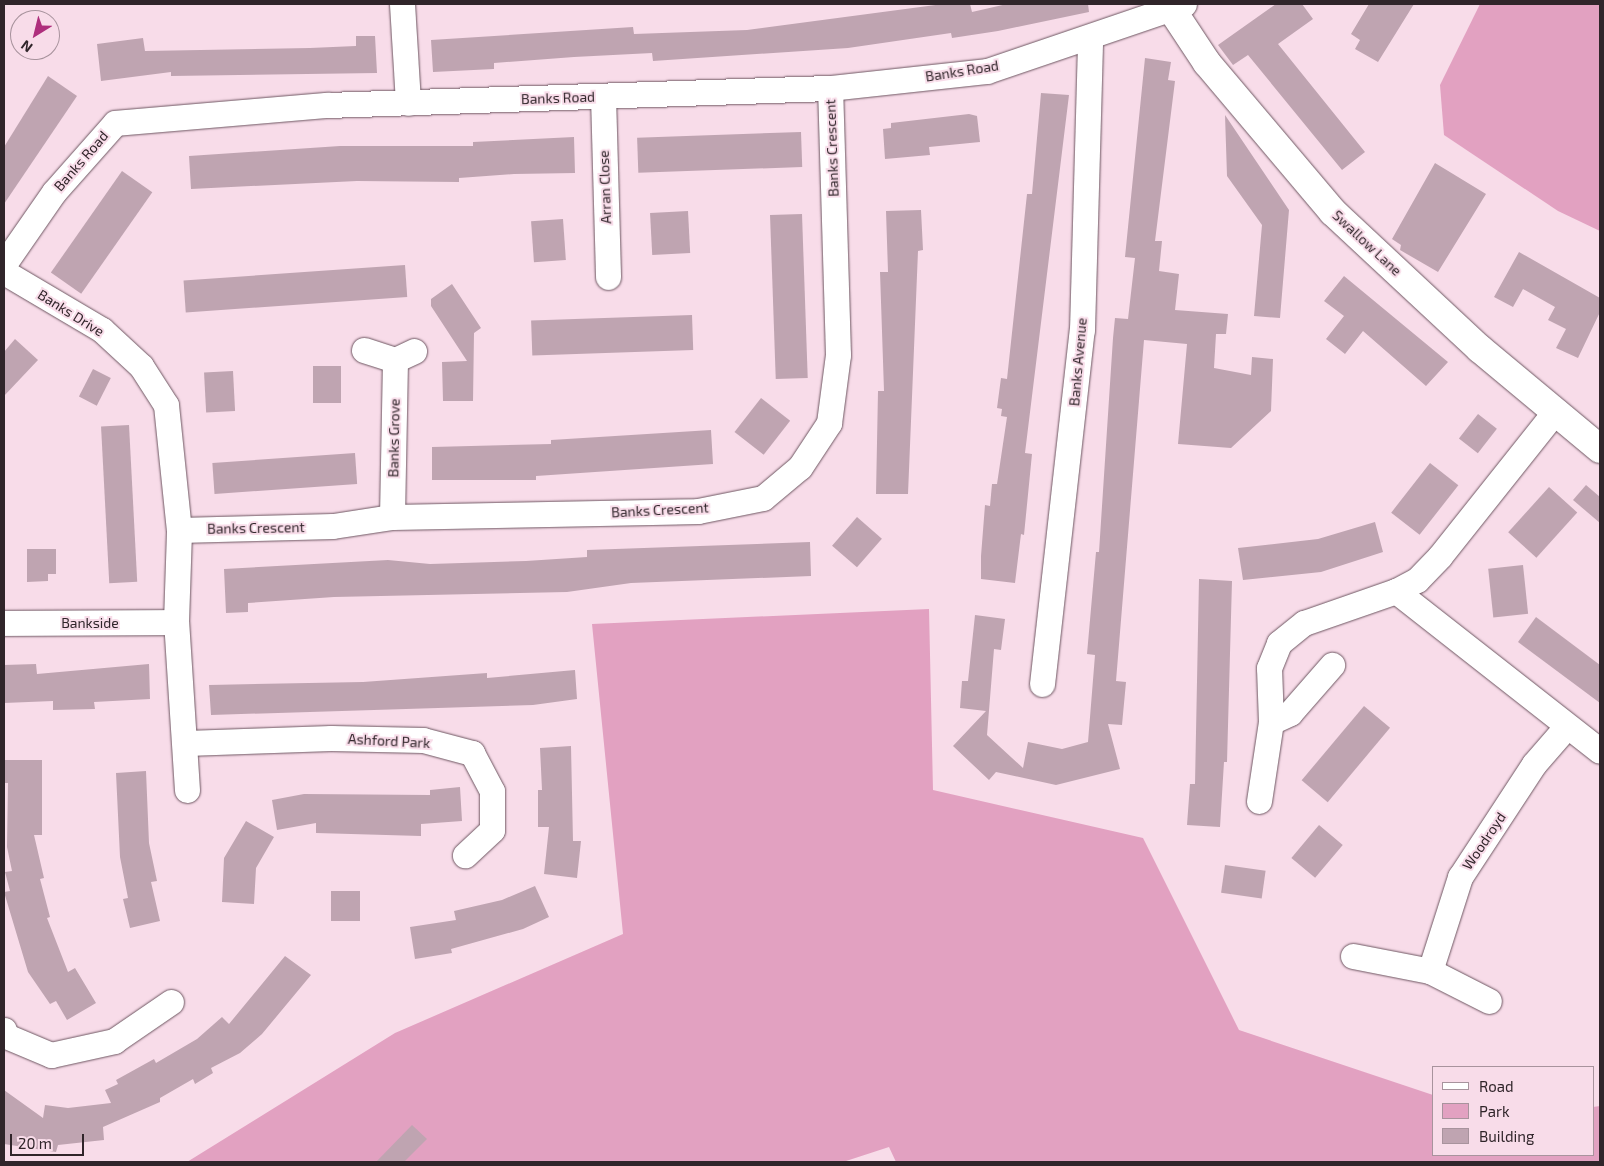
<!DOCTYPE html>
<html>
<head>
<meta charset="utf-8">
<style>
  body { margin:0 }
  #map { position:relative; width:1604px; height:1166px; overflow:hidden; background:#f8dce9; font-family:"Exo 2",sans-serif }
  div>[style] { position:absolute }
  .green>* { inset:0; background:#e2a1c1 }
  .building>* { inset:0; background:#bfa4b1; transform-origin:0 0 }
  .roads { filter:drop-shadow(0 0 1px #6e5762) drop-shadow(0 0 1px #6e5762) }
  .minor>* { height:25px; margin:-12.5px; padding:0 12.5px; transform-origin:12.5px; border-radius:12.5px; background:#fff }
  .tertiary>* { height:28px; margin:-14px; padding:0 14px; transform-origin:14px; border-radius:14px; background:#fff }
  span { translate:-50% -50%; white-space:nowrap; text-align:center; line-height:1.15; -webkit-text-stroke:4px #f8dce9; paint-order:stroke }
  .street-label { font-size:14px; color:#30252a }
  .frame { position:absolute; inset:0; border:5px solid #30252a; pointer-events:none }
  .legend { position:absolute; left:1432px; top:1066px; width:162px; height:90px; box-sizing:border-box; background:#f8dce9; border:1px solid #a8939d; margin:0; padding:6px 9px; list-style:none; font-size:15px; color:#30252a }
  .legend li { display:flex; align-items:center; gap:10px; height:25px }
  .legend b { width:25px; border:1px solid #a8939d }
  .north { position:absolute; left:10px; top:10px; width:50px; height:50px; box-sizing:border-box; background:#f8dce9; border:1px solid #a8939d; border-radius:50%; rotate:216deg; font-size:14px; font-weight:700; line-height:20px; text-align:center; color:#30252a }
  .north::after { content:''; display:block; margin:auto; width:18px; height:22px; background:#ae2e7c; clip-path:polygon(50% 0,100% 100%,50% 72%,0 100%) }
  .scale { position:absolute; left:10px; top:1134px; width:74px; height:22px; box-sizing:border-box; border:2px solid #30252a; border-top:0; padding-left:6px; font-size:15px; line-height:18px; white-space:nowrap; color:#30252a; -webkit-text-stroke:4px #f8dce9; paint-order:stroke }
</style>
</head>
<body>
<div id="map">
  <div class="green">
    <div style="clip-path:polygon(1480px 4px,1600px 4px,1600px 231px,1558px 211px,1444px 135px,1440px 85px)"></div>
    <div style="clip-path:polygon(929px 609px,933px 790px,1143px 838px,1239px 1030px,1433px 1095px,1433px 1155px,1593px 1155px,1593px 1107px,1600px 1106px,1600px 1162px,896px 1162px,889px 1147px,843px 1162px,187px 1162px,395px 1033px,623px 934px,592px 624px)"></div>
  </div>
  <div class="building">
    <div style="clip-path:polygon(943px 4px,970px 4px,972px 12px,1007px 4px,1088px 4px,1089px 12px,998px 31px,952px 38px,951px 33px,848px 48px,653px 61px,652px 53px,574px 57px,494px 63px,494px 69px,433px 72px,431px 40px,633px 27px,634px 34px,747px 30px)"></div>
    <div style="clip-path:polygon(1276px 4px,1302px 4px,1313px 19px,1278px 44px,1365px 152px,1342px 170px,1248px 55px,1233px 65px,1218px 45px)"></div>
    <div style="clip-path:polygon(1369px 4px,1414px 4px,1378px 62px,1355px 49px,1360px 40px,1351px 34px)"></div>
    <div style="clip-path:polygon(356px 36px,375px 36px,377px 73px,171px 76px,171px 72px,101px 81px,97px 44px,143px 38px,145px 51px,310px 48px,356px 46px)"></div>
    <div style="clip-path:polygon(1145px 58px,1171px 62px,1168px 80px,1175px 81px,1155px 241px,1162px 241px,1159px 271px,1179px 274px,1175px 310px,1228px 314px,1226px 334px,1216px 334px,1214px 368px,1251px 375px,1252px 357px,1273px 359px,1271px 411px,1231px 448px,1178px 444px,1187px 344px,1144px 340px,1116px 681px,1126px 682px,1122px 725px,1108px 724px,1120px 769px,1056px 785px,996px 772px,989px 780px,953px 746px,986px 711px,960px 708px,962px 681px,968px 681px,975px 615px,1005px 619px,1001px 650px,994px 649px,987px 735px,1023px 768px,1028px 742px,1062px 749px,1088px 742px,1095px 655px,1087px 654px,1096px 552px,1099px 552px,1113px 338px,1115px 318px,1128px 319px,1135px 258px,1125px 257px)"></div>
    <div style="clip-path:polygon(48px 76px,77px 96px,4px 204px,4px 147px)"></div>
    <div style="clip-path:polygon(1041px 93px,1069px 95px,1025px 453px,1032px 454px,1024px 535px,1021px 534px,1015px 583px,981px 579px,981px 556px,985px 505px,990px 506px,992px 484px,997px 484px,1007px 417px,1001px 416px,1002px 409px,997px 408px,1001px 378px,1007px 379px,1027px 194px,1032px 194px)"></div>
    <div style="clip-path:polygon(969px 114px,977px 116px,980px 142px,929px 147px,930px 155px,885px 159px,883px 129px,891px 128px,891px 123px)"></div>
    <div style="clip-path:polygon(1225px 115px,1289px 210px,1280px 318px,1254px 316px,1262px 225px,1227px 176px)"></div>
    <div style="left:801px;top:132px;width:35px;height:164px;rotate:88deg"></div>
    <div style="clip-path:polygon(574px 137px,575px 173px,514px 174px,459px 178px,459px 182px,357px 181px,191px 189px,189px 156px,340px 146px,473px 146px,473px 142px)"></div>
    <div style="clip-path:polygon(1435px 163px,1486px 194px,1438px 272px,1400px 250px,1401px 245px,1392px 239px)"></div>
    <div style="left:122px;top:171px;width:37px;height:124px;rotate:35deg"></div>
    <div style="clip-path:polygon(921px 210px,923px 250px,918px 251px,908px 494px,876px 494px,878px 391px,884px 391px,880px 272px,888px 272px,886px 211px)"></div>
    <div style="left:688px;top:211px;width:42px;height:38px;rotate:87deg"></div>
    <div style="left:802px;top:214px;width:164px;height:32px;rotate:88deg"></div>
    <div style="left:563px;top:219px;width:41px;height:32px;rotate:86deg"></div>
    <div style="clip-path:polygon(1519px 252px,1600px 298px,1600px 312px,1578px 358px,1556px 348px,1566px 329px,1548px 320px,1555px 307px,1523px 289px,1513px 307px,1494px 297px)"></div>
    <div style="left:405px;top:265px;width:32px;height:222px;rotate:86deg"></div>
    <div style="clip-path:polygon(1344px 276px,1448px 362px,1426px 386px,1363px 331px,1345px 354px,1326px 339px,1344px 316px,1324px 301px)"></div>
    <div style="clip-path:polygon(452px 284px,481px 328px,474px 333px,473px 401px,443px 401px,442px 362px,467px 361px,431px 306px,431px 299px)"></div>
    <div style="left:692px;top:315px;width:35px;height:161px;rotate:88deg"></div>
    <div style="clip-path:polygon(15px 339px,38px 360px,4px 396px,4px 352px)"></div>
    <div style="left:313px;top:366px;width:28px;height:37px"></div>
    <div style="left:93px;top:369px;width:20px;height:31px;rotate:27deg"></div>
    <div style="left:233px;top:371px;width:40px;height:29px;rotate:87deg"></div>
    <div style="left:761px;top:398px;width:37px;height:43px;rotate:38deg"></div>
    <div style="left:1478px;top:414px;width:24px;height:31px;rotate:38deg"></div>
    <div style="left:129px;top:425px;width:157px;height:28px;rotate:87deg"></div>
    <div style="clip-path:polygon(711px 430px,713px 464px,536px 476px,536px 480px,432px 480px,432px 447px,551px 444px,551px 440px)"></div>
    <div style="left:355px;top:453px;width:31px;height:143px;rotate:86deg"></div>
    <div style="left:1430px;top:463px;width:36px;height:63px;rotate:38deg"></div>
    <div style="clip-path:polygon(1586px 485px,1600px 497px,1600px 523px,1573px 500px)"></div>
    <div style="left:1549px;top:487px;width:38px;height:61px;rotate:42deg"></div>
    <div style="left:857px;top:517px;width:33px;height:38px;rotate:41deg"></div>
    <div style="clip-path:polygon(1375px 522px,1383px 552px,1321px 572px,1243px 580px,1238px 548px,1318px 539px)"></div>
    <div style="clip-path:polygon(810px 542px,811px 576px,631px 583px,567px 592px,334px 597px,248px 603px,248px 612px,226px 613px,224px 569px,388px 560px,430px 564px,526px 561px,587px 557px,587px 550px)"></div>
    <div style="clip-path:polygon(27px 549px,56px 549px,56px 574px,48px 574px,48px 581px,27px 582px)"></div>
    <div style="left:1523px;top:565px;width:49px;height:35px;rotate:84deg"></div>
    <div style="clip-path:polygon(1199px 579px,1232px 581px,1227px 762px,1224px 762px,1220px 827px,1187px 825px,1190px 784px,1195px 784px)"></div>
    <div style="clip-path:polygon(1536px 617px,1600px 665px,1600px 703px,1518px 642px)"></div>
    <div style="clip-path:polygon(36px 664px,37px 674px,149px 664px,150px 699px,94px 702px,95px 709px,53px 710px,53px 701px,4px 703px,4px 665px)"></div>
    <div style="clip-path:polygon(575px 670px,577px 699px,533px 705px,211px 715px,209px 685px,363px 682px,487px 673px,487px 678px)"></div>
    <div style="left:1364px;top:706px;width:34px;height:97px;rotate:40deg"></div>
    <div style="clip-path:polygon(571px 746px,573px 841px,581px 841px,577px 878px,544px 874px,549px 827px,538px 827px,538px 790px,542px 790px,540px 748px)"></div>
    <div style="clip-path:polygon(4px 760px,42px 760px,42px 835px,34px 835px,44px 878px,40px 879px,50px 917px,47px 918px,68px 972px,75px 968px,96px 1003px,67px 1020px,56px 1001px,50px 1004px,28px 972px,4px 892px,10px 891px,5px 872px,12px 871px,7px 847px,8px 783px,4px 783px)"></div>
    <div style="clip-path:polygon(146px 771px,149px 843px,157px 881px,151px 882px,160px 921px,130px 928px,123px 899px,128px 898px,120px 857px,116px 773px)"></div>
    <div style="clip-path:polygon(460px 787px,462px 821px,421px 824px,421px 836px,316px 833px,316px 823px,277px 830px,272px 800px,304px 794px,430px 795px,430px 790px)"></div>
    <div style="clip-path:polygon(246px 821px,274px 837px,256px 868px,254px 904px,222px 902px,224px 858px)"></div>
    <div style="left:1319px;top:825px;width:31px;height:43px;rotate:40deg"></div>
    <div style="left:1225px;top:865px;width:41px;height:28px;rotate:8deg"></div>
    <div style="clip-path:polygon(535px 886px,549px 917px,523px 929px,451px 949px,452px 953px,415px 959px,410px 927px,456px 920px,454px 911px,502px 900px)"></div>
    <div style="left:360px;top:891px;width:30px;height:29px;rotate:90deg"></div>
    <div style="clip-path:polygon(285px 956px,311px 975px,262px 1034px,240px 1053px,211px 1068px,213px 1073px,195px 1084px,193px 1079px,160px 1098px,160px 1102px,103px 1127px,104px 1140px,58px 1145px,56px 1152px,4px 1144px,4px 1090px,43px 1118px,45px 1105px,68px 1108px,111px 1103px,105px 1090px,118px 1084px,116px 1080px,154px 1059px,156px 1063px,197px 1039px,222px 1017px,229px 1024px)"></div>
    <div style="clip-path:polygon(412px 1125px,427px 1139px,404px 1162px,376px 1162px)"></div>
  </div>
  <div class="roads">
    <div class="minor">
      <div style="left:402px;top:4px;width:99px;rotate:86.5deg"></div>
      <div style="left:603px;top:96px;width:181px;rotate:88.4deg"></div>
      <div style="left:4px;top:264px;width:88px;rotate:-55.2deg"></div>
      <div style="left:54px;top:192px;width:92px;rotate:-48.5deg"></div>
      <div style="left:115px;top:123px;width:213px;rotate:-4.9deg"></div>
      <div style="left:327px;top:105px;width:503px;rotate:-1.94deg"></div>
      <div style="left:830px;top:88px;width:158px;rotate:-6.2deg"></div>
      <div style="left:987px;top:71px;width:208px;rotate:-18.8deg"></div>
      <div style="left:4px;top:272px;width:114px;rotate:30.6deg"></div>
      <div style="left:102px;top:330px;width:53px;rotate:42.7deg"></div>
      <div style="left:141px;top:366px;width:46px;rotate:57.3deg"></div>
      <div style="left:166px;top:405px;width:126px;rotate:84.1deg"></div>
      <div style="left:364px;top:350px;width:33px;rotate:18deg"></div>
      <div style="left:395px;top:360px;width:157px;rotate:91.1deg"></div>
      <div style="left:395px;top:360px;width:21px;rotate:-25deg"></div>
      <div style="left:1396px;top:591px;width:24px;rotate:-28deg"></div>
      <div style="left:1417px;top:580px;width:33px;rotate:-46deg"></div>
      <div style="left:1440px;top:556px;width:186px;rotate:-51.5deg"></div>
      <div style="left:4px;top:623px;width:172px;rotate:-0.3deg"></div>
      <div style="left:1042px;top:684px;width:356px;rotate:-83.6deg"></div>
      <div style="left:1082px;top:330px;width:292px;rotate:-88.4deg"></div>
      <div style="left:1271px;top:722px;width:21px;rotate:-25deg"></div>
      <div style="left:1290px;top:713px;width:64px;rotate:-48.8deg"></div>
      <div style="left:186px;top:743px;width:145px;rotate:-2deg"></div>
      <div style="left:331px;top:738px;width:92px;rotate:1.2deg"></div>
      <div style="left:423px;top:740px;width:51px;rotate:14.9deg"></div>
      <div style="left:472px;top:753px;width:43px;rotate:62.2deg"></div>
      <div style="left:492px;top:791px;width:39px;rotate:90deg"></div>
      <div style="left:492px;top:830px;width:37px;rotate:137deg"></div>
      <div style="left:187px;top:790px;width:168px;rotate:-93.7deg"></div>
      <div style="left:176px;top:622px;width:92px;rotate:-88.1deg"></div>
      <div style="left:179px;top:530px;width:154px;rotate:-1.5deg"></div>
      <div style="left:333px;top:526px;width:60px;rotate:-8.7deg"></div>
      <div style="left:392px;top:517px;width:306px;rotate:-1.1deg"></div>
      <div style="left:698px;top:511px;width:66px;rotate:-11.3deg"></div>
      <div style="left:763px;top:498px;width:48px;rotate:-40deg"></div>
      <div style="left:800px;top:467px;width:53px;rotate:-56.6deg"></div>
      <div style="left:829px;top:423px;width:69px;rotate:-82.5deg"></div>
      <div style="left:838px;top:355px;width:267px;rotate:-91.7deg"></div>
      <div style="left:1259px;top:801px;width:80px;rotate:-81.4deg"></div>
      <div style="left:1271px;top:722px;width:54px;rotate:-92.1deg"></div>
      <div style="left:1269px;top:668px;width:27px;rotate:-68deg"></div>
      <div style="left:1279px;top:643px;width:32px;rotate:-39deg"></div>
      <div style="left:1304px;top:623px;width:97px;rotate:-19.2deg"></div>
      <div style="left:1396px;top:591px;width:259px;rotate:38.1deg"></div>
      <div style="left:1353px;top:956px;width:78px;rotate:11deg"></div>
      <div style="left:1430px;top:971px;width:99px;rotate:-72.3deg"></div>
      <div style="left:1460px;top:877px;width:135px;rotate:-56.8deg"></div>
      <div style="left:1534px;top:764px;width:50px;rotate:-49deg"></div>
      <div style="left:1430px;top:971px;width:66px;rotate:27deg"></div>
      <div style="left:4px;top:1030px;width:6px;rotate:72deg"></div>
      <div style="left:6px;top:1036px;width:49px;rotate:22.9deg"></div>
      <div style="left:51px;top:1055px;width:65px;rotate:-12.5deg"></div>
      <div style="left:114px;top:1041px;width:69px;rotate:-34.4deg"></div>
    </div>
    <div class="tertiary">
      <div style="left:1168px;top:4px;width:71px;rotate:56.5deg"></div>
      <div style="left:1207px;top:63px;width:195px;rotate:49.8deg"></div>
      <div style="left:1333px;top:212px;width:201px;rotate:43deg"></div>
      <div style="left:1480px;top:349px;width:156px;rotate:39.8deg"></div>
    </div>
  </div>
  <div class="street-label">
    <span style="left:962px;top:71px;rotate:-9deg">Banks Road</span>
    <span style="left:558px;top:98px;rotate:-2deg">Banks Road</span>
    <span style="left:832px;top:148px;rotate:-92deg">Banks Crescent</span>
    <span style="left:81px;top:161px;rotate:-49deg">Banks Road</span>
    <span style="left:605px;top:187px;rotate:-92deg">Arran Close</span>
    <span style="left:1367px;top:243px;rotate:43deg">Swallow Lane</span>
    <span style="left:71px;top:313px;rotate:32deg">Banks Drive</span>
    <span style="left:1078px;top:362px;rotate:-85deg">Banks Avenue</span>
    <span style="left:394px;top:438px;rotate:-89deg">Banks Grove</span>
    <span style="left:660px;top:510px;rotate:-3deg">Banks Crescent</span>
    <span style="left:256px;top:528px;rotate:-1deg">Banks Crescent</span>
    <span style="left:90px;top:623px">Bankside</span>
    <span style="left:389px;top:741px;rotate:3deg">Ashford Park</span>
    <span style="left:1484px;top:841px;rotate:-56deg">Woodroyd</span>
  </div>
  <div class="frame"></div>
  <ul class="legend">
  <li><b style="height:6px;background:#fff"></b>Road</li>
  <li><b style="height:14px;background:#e2a1c1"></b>Park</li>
  <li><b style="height:14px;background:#bfa4b1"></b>Building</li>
  </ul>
  <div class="north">N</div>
  <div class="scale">20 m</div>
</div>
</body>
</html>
